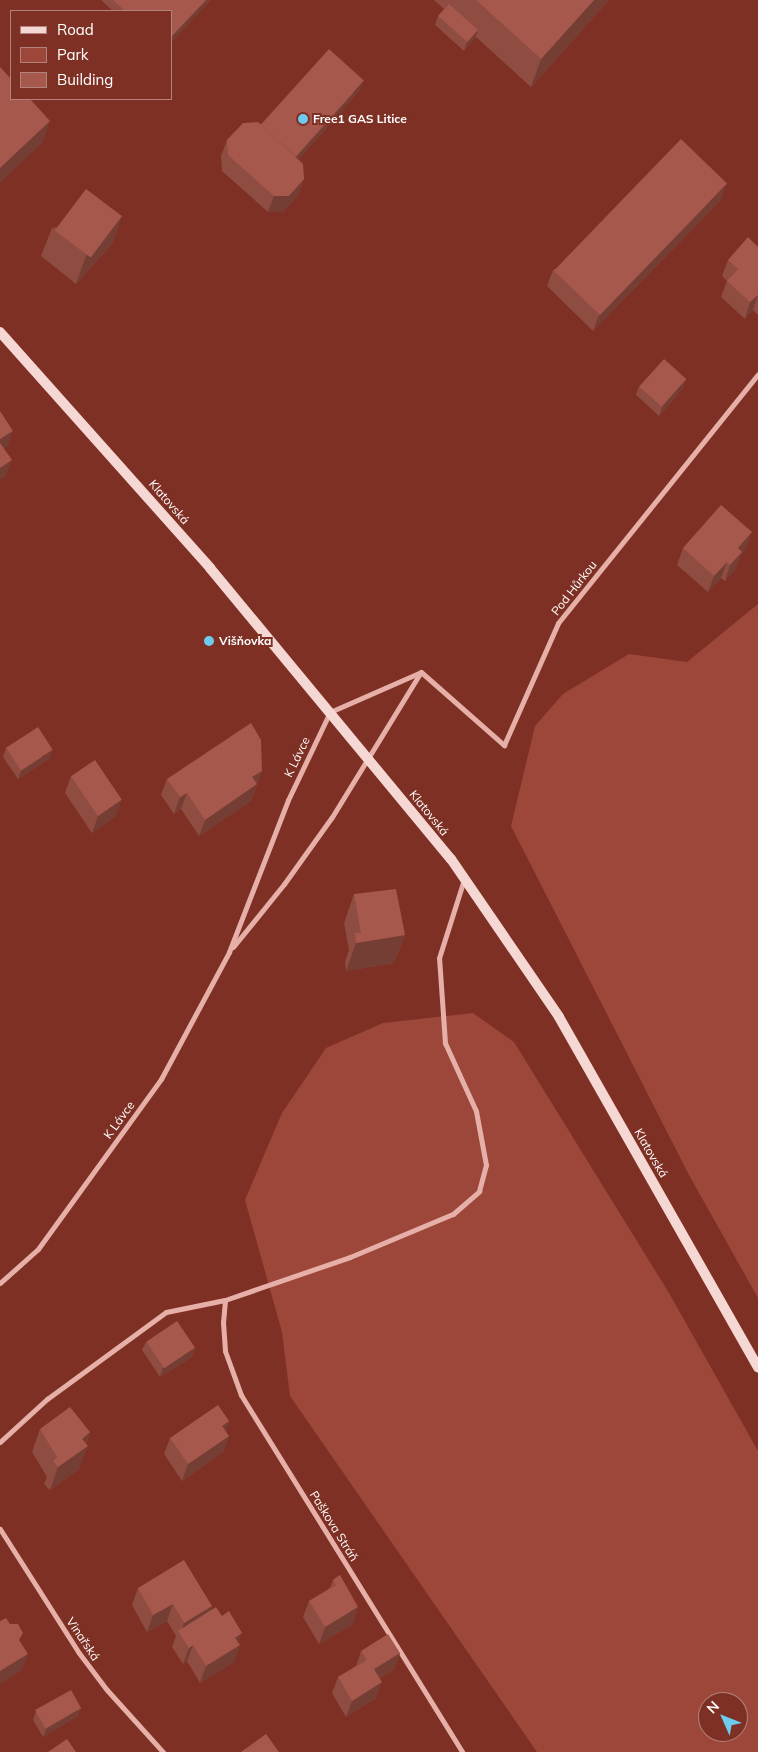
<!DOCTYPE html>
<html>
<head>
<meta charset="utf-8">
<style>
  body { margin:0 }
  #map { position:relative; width:758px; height:1752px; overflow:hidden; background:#7e3024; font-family:Mulish,sans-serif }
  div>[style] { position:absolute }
  .green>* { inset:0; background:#9d473b }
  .minor>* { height:5px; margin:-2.5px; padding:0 2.5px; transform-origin:2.5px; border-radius:2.5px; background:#e6b0a9 }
  .secondary>* { height:10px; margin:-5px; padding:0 5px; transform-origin:5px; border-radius:5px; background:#f5d7d3 }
  .wall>* { inset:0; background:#8f4c41 }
  .shaded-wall>* { inset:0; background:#743e35 }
  .building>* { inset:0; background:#a6584c; transform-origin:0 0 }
  .dots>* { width:14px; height:14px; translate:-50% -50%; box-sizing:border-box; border:2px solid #7e3024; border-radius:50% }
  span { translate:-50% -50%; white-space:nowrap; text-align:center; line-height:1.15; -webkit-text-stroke:4px #7e3024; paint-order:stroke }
  .poi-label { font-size:12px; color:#fff; font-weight:700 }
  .left { translate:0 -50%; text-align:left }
  .street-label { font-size:12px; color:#fff }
  .legend { position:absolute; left:10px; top:10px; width:162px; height:90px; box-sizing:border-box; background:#7e3024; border:1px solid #b2837c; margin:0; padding:6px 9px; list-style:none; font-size:15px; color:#fff }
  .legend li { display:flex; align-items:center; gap:10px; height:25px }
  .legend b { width:25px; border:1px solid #b2837c }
  .north { position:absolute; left:698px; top:1692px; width:50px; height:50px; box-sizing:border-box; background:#7e3024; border:1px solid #b2837c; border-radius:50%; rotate:314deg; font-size:14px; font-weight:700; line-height:20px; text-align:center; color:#fff }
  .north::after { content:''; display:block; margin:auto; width:18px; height:22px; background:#6dcbf0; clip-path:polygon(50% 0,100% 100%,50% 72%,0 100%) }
</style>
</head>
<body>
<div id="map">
  <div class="green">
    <div style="clip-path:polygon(758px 604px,758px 1298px,689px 1175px,511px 826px,535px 726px,563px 694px,629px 654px,687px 662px)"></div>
    <div style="clip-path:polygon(evenodd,473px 1013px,514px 1042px,669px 1293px,758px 1451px,758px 1752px,537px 1752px,290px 1396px,282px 1332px,245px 1200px,282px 1113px,326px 1048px,383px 1023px,473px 1013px,708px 1702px,738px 1702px,738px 1732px,708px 1732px,708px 1702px)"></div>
  </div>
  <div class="minor">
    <div style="left:421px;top:672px;width:111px;rotate:41.3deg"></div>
    <div style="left:504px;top:745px;width:133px;rotate:-66.1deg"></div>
    <div style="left:558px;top:623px;width:319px;rotate:-51.2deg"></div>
    <div style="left:233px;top:947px;width:81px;rotate:-51deg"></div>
    <div style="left:284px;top:884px;width:82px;rotate:-54.4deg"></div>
    <div style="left:332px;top:817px;width:170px;rotate:-58.5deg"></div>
    <div style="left:0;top:1283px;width:51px;rotate:-41.8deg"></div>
    <div style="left:38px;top:1249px;width:210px;rotate:-54.1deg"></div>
    <div style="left:161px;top:1079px;width:144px;rotate:-61.8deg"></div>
    <div style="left:229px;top:952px;width:163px;rotate:-68.8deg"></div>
    <div style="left:288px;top:800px;width:98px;rotate:-64.5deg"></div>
    <div style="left:330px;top:712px;width:99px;rotate:-23.7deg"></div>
    <div style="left:225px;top:1300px;width:22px;rotate:95deg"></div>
    <div style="left:223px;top:1322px;width:29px;rotate:86deg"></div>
    <div style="left:225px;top:1351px;width:47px;rotate:70deg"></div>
    <div style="left:241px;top:1395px;width:420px;rotate:58.2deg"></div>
    <div style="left:0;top:1442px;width:64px;rotate:-42.5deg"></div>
    <div style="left:47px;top:1399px;width:147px;rotate:-36.2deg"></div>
    <div style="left:166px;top:1312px;width:60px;rotate:-11.5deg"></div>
    <div style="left:225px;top:1300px;width:132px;rotate:-19deg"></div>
    <div style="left:350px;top:1257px;width:112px;rotate:-22.7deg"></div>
    <div style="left:453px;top:1214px;width:35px;rotate:-41deg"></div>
    <div style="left:479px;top:1191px;width:27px;rotate:-75deg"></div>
    <div style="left:486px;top:1165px;width:55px;rotate:-100.5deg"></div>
    <div style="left:476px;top:1111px;width:75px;rotate:-114.5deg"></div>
    <div style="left:445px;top:1043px;width:85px;rotate:-94deg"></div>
    <div style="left:439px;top:958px;width:83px;rotate:-72.4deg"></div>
    <div style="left:0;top:1529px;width:147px;rotate:57.5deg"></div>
    <div style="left:79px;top:1653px;width:46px;rotate:52.9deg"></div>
    <div style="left:107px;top:1690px;width:84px;rotate:47.9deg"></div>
  </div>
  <div class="secondary">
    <div style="left:0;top:332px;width:316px;rotate:48.3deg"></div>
    <div style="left:210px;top:568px;width:378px;rotate:50.4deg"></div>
    <div style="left:451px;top:859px;width:191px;rotate:55.6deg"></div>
    <div style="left:559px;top:1017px;width:403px;rotate:60.4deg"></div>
  </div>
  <div class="wall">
    <div style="clip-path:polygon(101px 0,211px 0,171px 42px,171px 11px,113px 11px)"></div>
    <div style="clip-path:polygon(434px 0,609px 0,531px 87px,476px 37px,464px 51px,435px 25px,438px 16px,444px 9px)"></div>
    <div style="clip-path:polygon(360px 90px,299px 159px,304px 179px,298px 195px,283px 212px,268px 212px,222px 171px,221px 156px,227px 140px,260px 124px)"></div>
    <div style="clip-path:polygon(721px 200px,593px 331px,547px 286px,553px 270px)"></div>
    <div style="clip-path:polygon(122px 216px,112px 244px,76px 284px,41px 256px,52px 228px)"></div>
    <div style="clip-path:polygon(758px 247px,758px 315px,753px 310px,745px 319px,721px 297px,727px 281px,722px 276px,728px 260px)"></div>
    <div style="clip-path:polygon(686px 379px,683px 388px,659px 416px,636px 395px,639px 386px)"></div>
    <div style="clip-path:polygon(683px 548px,746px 548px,741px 555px,736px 568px,725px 581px,721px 578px,708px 592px,677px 565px)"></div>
    <div style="clip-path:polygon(6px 748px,49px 759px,18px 779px,3px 757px)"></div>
    <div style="clip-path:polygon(262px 771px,251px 801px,199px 836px,181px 809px,174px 814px,161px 795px,167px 779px)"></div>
    <div style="clip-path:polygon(71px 776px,116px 816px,92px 833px,65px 793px)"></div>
    <div style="clip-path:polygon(354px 894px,405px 935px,394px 963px,346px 971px,345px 962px,349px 950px,344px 923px)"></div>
    <div style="clip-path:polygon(146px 1342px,195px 1348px,192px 1357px,160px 1377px,142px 1350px)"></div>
    <div style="clip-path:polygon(229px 1421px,225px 1431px,229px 1436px,223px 1452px,182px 1481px,164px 1454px,170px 1438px)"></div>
    <div style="clip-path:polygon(40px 1429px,90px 1432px,86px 1444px,79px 1469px,50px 1490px,44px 1484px,47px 1477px,32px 1452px)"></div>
    <div style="clip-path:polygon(340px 1575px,353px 1624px,319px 1644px,303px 1617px,309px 1601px,330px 1588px,333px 1580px)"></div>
    <div style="clip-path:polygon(138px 1588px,212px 1606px,210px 1611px,238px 1643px,234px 1662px,200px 1683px,187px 1661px,183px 1664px,172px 1647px,176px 1636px,167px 1621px,147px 1632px,132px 1605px)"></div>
    <div style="clip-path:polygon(361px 1651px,400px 1653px,394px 1669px,380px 1678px,376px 1698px,346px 1717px,332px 1693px,338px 1677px,356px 1666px)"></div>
    <div style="clip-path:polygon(36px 1711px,78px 1716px,43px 1737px,33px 1720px)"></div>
  </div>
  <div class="shaded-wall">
    <div style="clip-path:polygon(206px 0,211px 0,171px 42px,171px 37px)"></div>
    <div style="clip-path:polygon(594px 0,609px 0,531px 87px,541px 59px)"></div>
    <div style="clip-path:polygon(478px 30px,475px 38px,464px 51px,467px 42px)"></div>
    <div style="clip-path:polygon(364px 81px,360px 90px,288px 172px,291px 163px)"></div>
    <div style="clip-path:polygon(50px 121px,42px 143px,0 183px,0 168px)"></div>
    <div style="clip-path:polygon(304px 179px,298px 195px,283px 212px,268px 212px,274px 196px)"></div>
    <div style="clip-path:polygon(727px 184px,721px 200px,593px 331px,599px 315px)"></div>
    <div style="clip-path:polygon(122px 216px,112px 244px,76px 284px,86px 256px)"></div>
    <div style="clip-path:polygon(758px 295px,753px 310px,745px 319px,750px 302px)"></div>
    <div style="clip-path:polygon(686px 379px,683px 388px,659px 416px,662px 407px)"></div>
    <div style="clip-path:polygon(13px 431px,7px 447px,0 452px,0 439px)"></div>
    <div style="clip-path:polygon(12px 460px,6px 476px,0 480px,0 468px)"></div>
    <div style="clip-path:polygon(752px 532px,746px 548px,741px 555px,736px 568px,725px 581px,730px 565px,738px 548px)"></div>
    <div style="clip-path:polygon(727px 562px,721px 578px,708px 592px,714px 576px)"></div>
    <div style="clip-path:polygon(53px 750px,49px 759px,18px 779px,21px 771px)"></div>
    <div style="clip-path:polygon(262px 771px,251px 801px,199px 836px,205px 820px,252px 777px)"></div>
    <div style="clip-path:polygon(187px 793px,181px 809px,174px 814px,180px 797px)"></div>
    <div style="clip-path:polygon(122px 800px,116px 816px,92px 833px,98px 816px)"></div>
    <div style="clip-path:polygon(405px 935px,394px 963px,346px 971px,356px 943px)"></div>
    <div style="clip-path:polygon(195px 1348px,192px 1357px,160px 1377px,163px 1368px)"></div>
    <div style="clip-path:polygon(229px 1421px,223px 1437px,222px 1426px)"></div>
    <div style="clip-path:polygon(90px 1432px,84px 1449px,88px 1446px,79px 1469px,50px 1490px,58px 1467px,82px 1439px)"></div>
    <div style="clip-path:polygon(229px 1436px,223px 1452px,182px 1481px,188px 1464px)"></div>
    <div style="clip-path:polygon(173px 1604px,167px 1621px,147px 1632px,153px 1615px)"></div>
    <div style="clip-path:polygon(212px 1606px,206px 1623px,180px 1634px,184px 1623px)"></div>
    <div style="clip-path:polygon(358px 1607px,353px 1624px,319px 1644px,325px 1627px)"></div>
    <div style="clip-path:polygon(242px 1633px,236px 1647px,240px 1645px,234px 1662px,200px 1683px,206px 1666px,235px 1638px)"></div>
    <div style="clip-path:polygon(193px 1645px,187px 1661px,183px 1664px,189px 1648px)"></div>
    <div style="clip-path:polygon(400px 1653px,394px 1669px,368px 1685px,374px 1669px)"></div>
    <div style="clip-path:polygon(28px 1654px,22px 1670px,0 1684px,0 1671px)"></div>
    <div style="clip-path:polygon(382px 1682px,376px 1698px,346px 1717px,352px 1701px)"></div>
    <div style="clip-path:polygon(81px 1708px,78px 1716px,43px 1737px,46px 1729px)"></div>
  </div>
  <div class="building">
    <div style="clip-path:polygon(113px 0,206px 0,171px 37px,171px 11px,125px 11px)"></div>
    <div style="clip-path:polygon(476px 0,594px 0,541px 59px)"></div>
    <div style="left:449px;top:4px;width:39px;height:16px;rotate:42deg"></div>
    <div style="left:329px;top:49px;width:47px;height:102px;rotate:42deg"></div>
    <div style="clip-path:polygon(0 67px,11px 79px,11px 99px,30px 99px,50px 121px,0 168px)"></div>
    <div style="clip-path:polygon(258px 122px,303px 164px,304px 179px,289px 196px,274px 196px,228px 155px,227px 140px,243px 123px)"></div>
    <div style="left:681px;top:139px;width:64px;height:183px;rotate:44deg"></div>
    <div style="left:86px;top:189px;width:45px;height:52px;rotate:37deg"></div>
    <div style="clip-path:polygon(748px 237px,758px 247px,758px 295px,750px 302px,727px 281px,738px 269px,728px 260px)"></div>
    <div style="left:664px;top:359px;width:30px;height:37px;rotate:42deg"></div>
    <div style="clip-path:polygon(0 411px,13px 431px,0 439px)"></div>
    <div style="clip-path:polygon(0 443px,12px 460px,0 468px)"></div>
    <div style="clip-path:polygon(721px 505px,752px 532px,738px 548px,742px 552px,730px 565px,727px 562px,714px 576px,683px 548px)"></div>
    <div style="clip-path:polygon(251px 723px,261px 740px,262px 771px,252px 777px,257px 784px,205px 820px,187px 793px,180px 797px,167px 779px)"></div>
    <div style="left:38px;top:727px;width:27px;height:38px;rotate:57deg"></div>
    <div style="left:95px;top:760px;width:48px;height:29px;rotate:56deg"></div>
    <div style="clip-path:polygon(396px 889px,405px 935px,356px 943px,355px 933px,361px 933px,354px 894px)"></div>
    <div style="left:177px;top:1321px;width:32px;height:37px;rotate:56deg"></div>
    <div style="clip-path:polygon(218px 1405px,229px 1421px,222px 1426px,229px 1436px,188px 1464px,170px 1438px)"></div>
    <div style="clip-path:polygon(70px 1407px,90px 1432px,82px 1439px,88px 1446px,58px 1467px,53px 1461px,57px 1457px,40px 1429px)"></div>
    <div style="clip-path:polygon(184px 1560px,212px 1606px,184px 1623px,173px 1604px,153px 1615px,138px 1588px)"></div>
    <div style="clip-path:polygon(340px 1575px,358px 1607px,325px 1627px,309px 1601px,336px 1585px,333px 1580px)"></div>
    <div style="clip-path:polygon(216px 1607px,222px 1616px,229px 1611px,242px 1633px,235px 1638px,240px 1645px,206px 1666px,193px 1645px,189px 1648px,178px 1631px)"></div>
    <div style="clip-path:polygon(6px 1618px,10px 1624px,18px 1624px,23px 1633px,19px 1640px,28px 1654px,0 1671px,0 1621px)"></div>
    <div style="clip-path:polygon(388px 1634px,400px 1653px,374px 1669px,382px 1682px,352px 1701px,338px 1677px,367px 1660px,361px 1651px)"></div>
    <div style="left:71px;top:1690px;width:21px;height:41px;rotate:61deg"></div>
    <div style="clip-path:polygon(266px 1734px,279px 1752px,241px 1752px)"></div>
    <div style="clip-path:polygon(67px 1739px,76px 1752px,48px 1752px)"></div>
  </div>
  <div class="dots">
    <div style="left:303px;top:119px;background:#6dcbf0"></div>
    <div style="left:209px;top:641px;background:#6dcbf0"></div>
  </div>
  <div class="poi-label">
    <span class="left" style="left:313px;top:119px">Free1 GAS Litice</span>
    <span class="left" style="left:219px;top:641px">Višňovka</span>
  </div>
  <div class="street-label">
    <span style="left:169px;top:502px;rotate:49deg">Klatovská</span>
    <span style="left:574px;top:588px;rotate:-52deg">Pod Hůrkou</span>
    <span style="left:297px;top:757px;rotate:-64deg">K Lávce</span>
    <span style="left:429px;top:813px;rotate:51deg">Klatovská</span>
    <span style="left:119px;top:1120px;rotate:-54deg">K Lávce</span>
    <span style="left:651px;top:1153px;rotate:60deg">Klatovská</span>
    <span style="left:334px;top:1526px;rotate:58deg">Paškova Stráň</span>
    <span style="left:83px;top:1639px;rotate:56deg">Vinařská</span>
  </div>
  <ul class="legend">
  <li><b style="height:6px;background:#f5d7d3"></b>Road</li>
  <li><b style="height:14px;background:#9d473b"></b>Park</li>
  <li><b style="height:14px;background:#a6584c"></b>Building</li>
  </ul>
  <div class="north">N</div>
</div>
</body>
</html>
